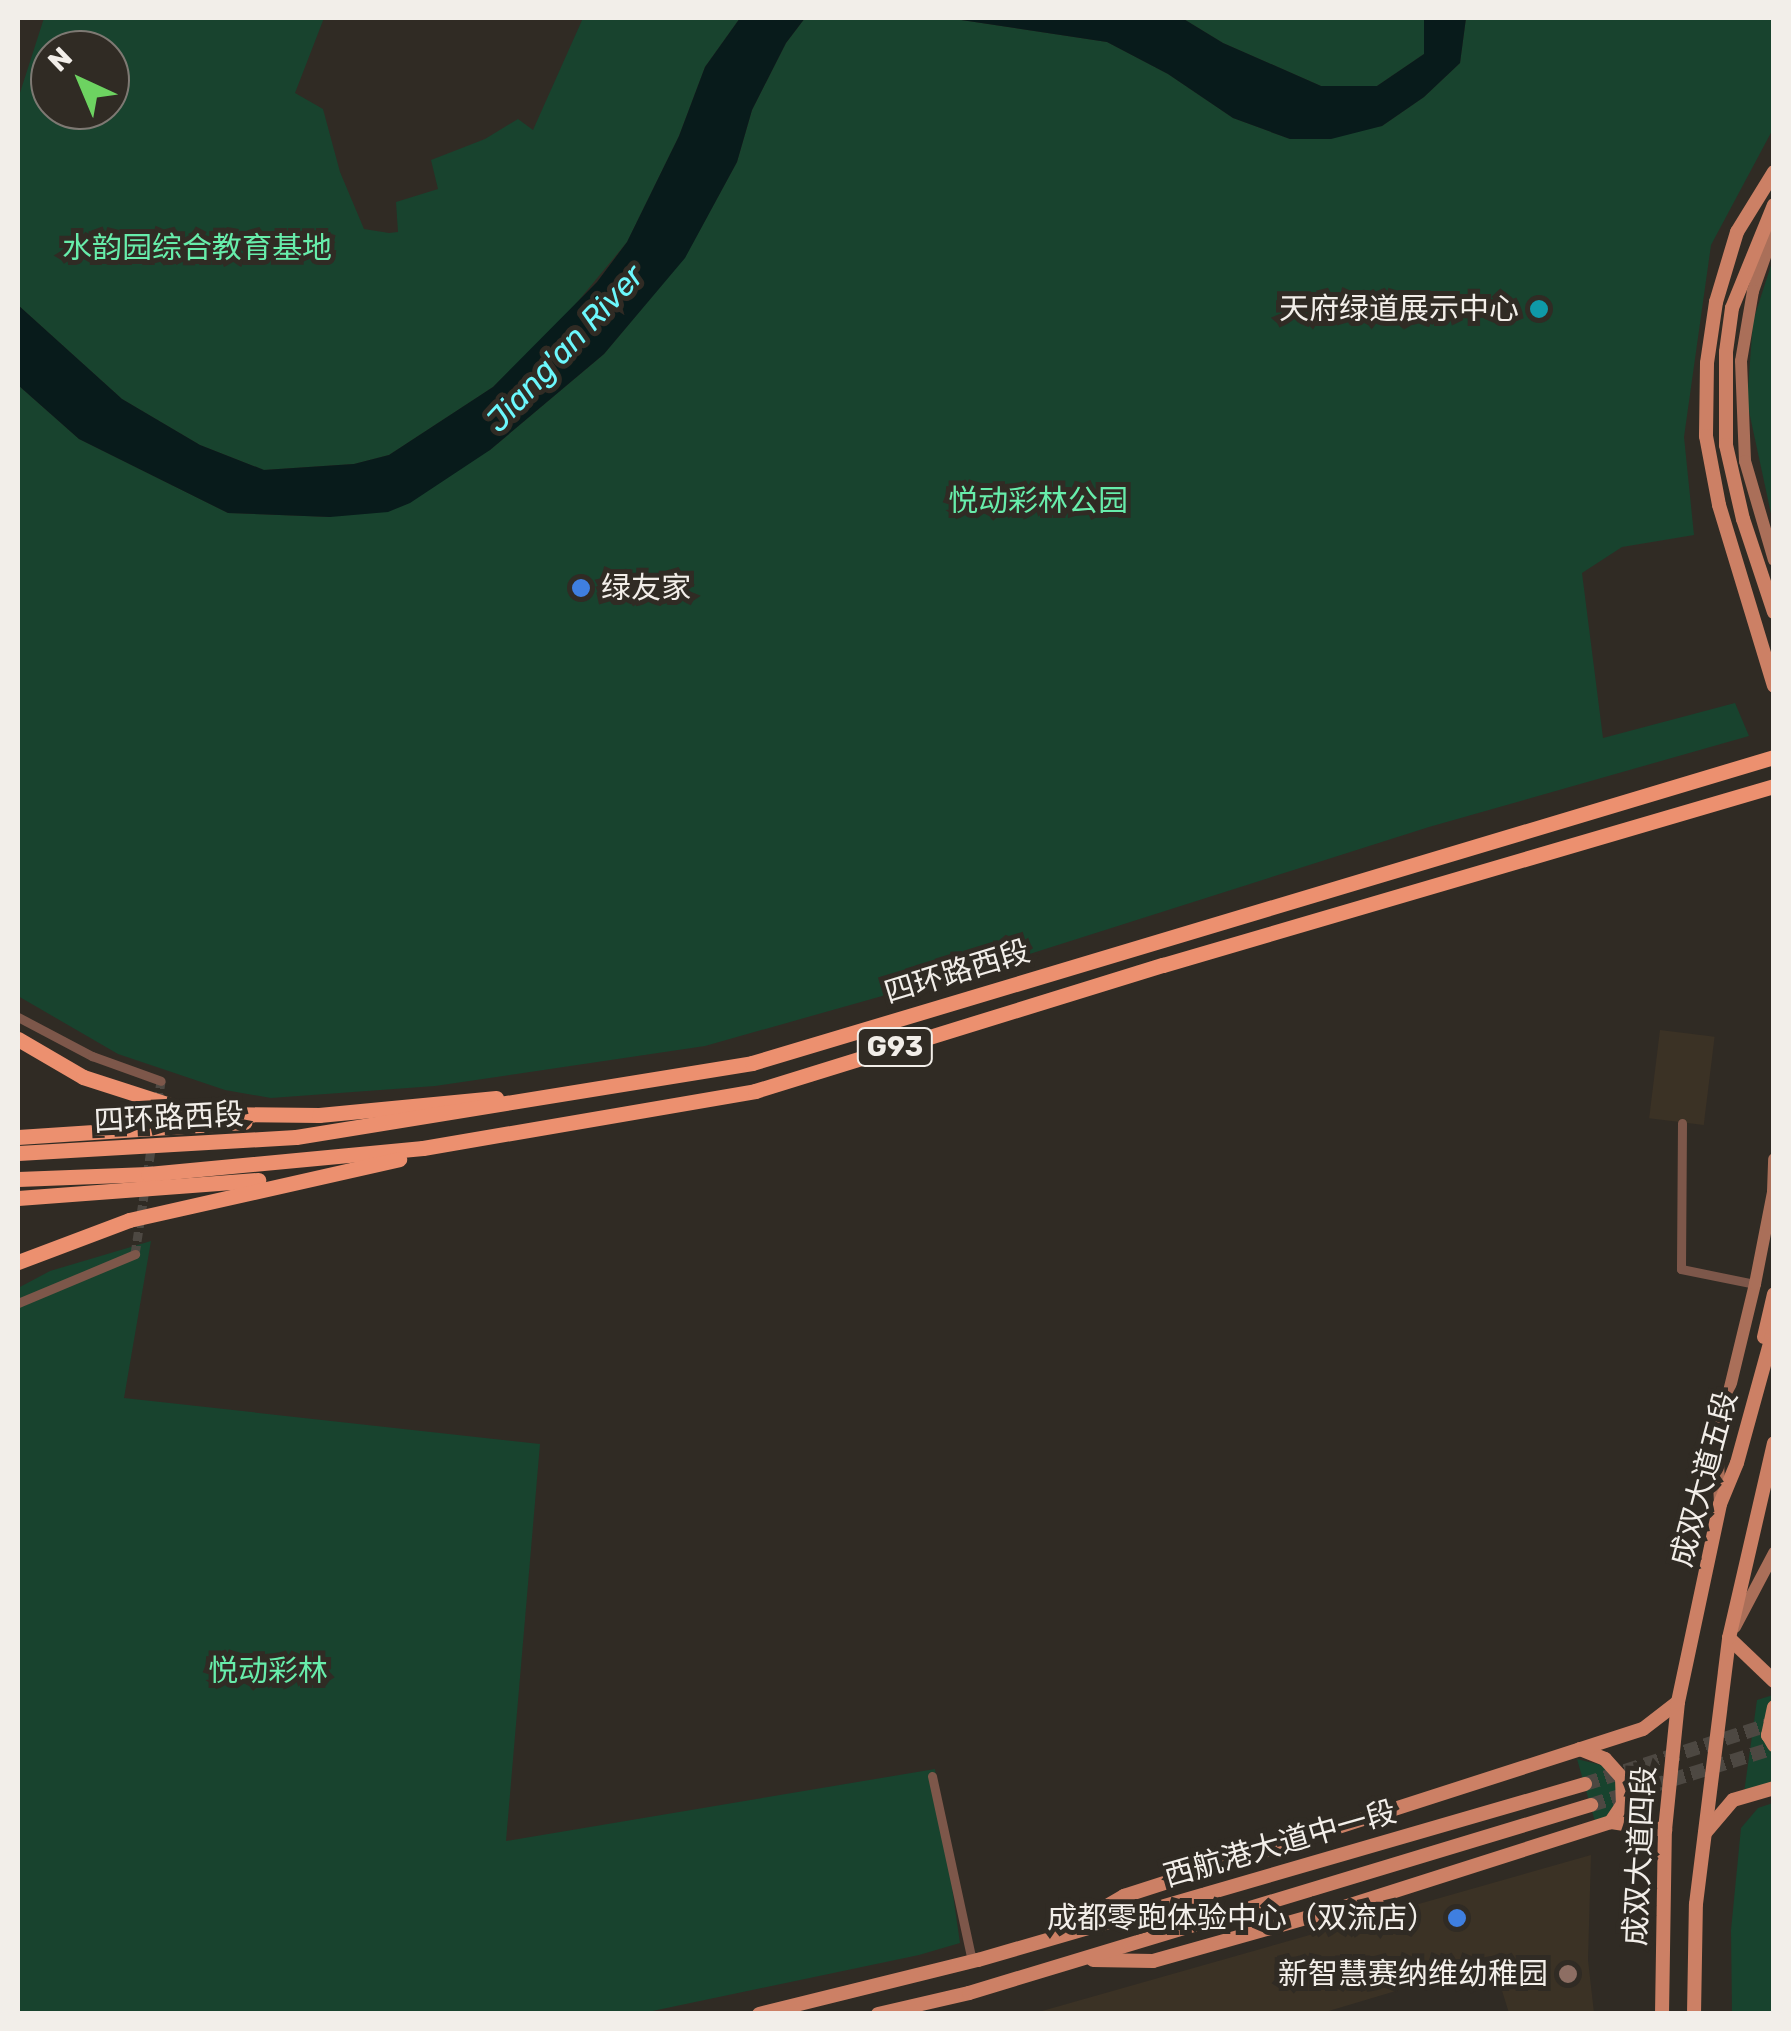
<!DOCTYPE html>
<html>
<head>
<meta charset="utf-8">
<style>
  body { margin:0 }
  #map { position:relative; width:1791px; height:2031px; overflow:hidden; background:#302b24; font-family:Rubik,"Noto Sans SC",sans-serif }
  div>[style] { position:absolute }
  .built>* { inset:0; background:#3b3225; transform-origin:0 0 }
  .green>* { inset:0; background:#18432e }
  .water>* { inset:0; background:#081b1b }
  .street-tunnel>* { height:9px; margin-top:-4.5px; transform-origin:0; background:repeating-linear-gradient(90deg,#4d4842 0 9px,transparent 0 13.5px) }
  .primary-tunnel>* { height:14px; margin-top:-7px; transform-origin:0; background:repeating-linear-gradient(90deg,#4d4842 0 14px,transparent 0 21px) }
  .street>* { height:9px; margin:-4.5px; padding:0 4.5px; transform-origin:4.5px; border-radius:4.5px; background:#7d574a }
  .secondary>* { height:12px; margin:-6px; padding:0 6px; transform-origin:6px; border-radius:6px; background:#aa6f59 }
  .primary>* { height:14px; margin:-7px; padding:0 7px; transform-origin:7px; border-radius:7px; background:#cc8065 }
  .highway>* { height:15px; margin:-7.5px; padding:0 7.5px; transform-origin:7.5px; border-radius:7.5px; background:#ec906f }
  .dots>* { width:28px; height:28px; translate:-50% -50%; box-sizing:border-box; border:5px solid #302b24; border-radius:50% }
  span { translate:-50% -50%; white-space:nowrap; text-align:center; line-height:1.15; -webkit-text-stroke:10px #302b24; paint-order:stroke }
  .shield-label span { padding:2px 8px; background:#302b24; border:2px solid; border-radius:8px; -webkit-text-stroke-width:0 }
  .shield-label { font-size:28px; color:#f2eee9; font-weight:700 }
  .park-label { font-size:30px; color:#67edab }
  .poi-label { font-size:30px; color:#f2eee9 }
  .right { translate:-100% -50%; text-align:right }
  .left { translate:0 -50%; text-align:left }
  .street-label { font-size:30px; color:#f2eee9 }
  .water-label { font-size:32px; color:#6cf8fd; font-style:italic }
  .frame { position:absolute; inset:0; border:20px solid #f2eee9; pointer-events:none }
  .north { position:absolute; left:30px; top:30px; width:100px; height:100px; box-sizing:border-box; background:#302b24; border:2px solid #7e7973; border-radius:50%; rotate:316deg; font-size:28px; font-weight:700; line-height:40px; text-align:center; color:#f2eee9 }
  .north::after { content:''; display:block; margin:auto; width:35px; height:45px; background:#6dd361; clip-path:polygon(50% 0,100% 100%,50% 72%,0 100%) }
</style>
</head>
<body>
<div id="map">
  <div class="built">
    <div style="left:1660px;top:1030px;width:55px;height:89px;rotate:7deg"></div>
    <div style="clip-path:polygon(1591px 1855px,1588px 1960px,1594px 2013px,1509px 2013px,1493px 1962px,1322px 2013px,1035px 2013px)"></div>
  </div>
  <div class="green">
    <div style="clip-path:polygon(evenodd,44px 18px,324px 18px,295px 93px,323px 109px,340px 172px,364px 229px,389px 233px,398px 232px,396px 202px,438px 189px,431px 160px,485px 139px,518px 119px,533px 130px,583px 18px,740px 18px,705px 67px,679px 136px,627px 242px,565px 317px,493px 387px,389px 455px,354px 464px,264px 470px,200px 445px,122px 399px,18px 305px,18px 99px,44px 18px,50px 50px,110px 50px,110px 110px,50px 110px,50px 50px)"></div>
    <div style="clip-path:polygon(805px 18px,948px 18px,1107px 42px,1168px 74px,1233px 118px,1290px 139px,1382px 126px,1424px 97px,1460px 63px,1466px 18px,1773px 18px,1773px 129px,1711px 245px,1684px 437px,1694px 535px,1622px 547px,1582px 573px,1603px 738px,1735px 703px,1749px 736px,1429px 827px,1017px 958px,705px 1046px,435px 1086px,271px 1098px,225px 1090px,118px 1054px,18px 996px,18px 385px,79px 439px,228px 513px,330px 517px,490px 450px,604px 354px,685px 257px,737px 162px,752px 110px,786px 43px)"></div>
    <div style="clip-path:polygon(1182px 18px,1424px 18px,1424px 54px,1377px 86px,1321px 86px,1223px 43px)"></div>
    <div style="clip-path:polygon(1773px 259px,1773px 523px,1747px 402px,1753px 321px)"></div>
    <div style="clip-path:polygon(151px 1241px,124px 1398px,540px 1444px,506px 1841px,935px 1769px,960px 1943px,919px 1955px,643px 2013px,18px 2014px,18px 1288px,50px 1271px)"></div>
    <div style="clip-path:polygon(1773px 1695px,1769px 1707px,1773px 1784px,1744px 1793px,1757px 1700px)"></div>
    <div style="clip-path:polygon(1577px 1759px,1605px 1766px,1617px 1783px,1617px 1801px,1609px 1816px,1596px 1825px)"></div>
    <div style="clip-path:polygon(1773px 1803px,1773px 2013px,1732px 2013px,1731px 1930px,1741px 1828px,1758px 1808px)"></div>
  </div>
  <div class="water">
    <div style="clip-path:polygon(740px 18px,805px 18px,786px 43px,752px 110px,737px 162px,685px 258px,604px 354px,490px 450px,410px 503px,388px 512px,330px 517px,228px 513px,79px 439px,18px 385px,18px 305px,122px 399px,200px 445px,264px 470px,354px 464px,389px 455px,493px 387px,597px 282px,627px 242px,679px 136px,705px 67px)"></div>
    <div style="clip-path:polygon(948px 18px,1182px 18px,1223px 43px,1321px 86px,1377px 86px,1424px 54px,1424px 18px,1466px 18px,1460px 63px,1424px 97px,1382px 126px,1331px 139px,1290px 139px,1233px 118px,1168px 74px,1107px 42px)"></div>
  </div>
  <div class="street-tunnel">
    <div style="left:154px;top:1128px;width:48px;rotate:-81.5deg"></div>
    <div style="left:135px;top:1254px;width:112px;rotate:-81.3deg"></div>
  </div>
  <div class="primary-tunnel">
    <div style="left:1585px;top:1784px;width:199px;rotate:-17.9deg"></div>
    <div style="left:1591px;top:1805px;width:192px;rotate:-17.3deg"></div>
  </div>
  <div class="street">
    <div style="left:18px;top:1017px;width:84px;rotate:27.8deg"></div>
    <div style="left:92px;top:1056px;width:73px;rotate:19.9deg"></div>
    <div style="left:1682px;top:1123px;width:146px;rotate:90.4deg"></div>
    <div style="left:1681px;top:1269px;width:76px;rotate:11.5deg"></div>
    <div style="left:18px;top:1303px;width:127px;rotate:-22.7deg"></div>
    <div style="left:932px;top:1776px;width:189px;rotate:77.8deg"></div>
  </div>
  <div class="secondary">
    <div style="left:1774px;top:231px;width:64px;rotate:109.3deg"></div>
    <div style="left:1753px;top:291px;width:71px;rotate:99.7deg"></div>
    <div style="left:1741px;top:361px;width:100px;rotate:87.7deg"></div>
    <div style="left:1745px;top:461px;width:103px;rotate:73.7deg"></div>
    <div style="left:1720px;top:1504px;width:63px;rotate:-92.7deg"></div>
    <div style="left:1717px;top:1441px;width:162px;rotate:-76.4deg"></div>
    <div style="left:1755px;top:1284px;width:94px;rotate:-78.9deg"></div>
    <div style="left:1773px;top:1192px;width:33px;rotate:-88deg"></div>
    <div style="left:1735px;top:1627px;width:84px;rotate:-62.2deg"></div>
  </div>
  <div class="primary">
    <div style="left:1774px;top:172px;width:70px;rotate:121.7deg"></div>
    <div style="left:1737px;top:232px;width:73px;rotate:106.7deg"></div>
    <div style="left:1716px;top:302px;width:62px;rotate:98.4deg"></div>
    <div style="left:1707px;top:363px;width:73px;rotate:90.8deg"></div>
    <div style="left:1706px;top:436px;width:70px;rotate:79.3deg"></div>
    <div style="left:1719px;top:505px;width:189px;rotate:73.1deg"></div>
    <div style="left:1774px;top:205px;width:111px;rotate:112.2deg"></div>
    <div style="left:1732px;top:308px;width:44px;rotate:97.8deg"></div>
    <div style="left:1726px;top:352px;width:93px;rotate:90deg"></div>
    <div style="left:1726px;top:445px;width:76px;rotate:77.1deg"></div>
    <div style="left:1743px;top:519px;width:98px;rotate:71.6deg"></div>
    <div style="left:1764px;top:1337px;width:44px;rotate:-76.9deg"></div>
    <div style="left:1729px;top:1638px;width:62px;rotate:43.7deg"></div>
    <div style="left:1774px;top:1707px;width:29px;rotate:102deg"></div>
    <div style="left:1768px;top:1735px;width:12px;rotate:59deg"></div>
    <div style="left:1580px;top:1749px;width:27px;rotate:22deg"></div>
    <div style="left:1605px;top:1759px;width:25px;rotate:48deg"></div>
    <div style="left:1622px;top:1778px;width:26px;rotate:88deg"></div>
    <div style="left:1623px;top:1804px;width:22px;rotate:124deg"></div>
    <div style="left:1705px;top:1833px;width:43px;rotate:-49.7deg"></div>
    <div style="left:1733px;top:1800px;width:43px;rotate:-16.3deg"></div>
    <div style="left:1069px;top:1928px;width:64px;rotate:-30.2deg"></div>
    <div style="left:1124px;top:1896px;width:545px;rotate:-17.84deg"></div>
    <div style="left:1643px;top:1729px;width:44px;rotate:-37.6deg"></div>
    <div style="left:1093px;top:1960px;width:60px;rotate:1deg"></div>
    <div style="left:1153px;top:1961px;width:189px;rotate:-15.7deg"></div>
    <div style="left:1335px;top:1910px;width:290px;rotate:-17.7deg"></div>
    <div style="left:1611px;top:1822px;width:55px;rotate:8.4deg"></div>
    <div style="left:759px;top:2014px;width:226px;rotate:-13.9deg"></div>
    <div style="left:978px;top:1960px;width:632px;rotate:-16.17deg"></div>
    <div style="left:878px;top:2014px;width:93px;rotate:-13deg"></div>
    <div style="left:969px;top:1993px;width:650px;rotate:-16.82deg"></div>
    <div style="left:1662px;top:2014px;width:184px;rotate:-89.1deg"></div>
    <div style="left:1665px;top:1830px;width:129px;rotate:-84.2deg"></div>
    <div style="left:1678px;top:1702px;width:202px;rotate:-78deg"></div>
    <div style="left:1720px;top:1504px;width:44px;rotate:-67.5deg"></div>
    <div style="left:1737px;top:1463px;width:139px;rotate:-74.6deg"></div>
    <div style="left:1694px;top:2014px;width:110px;rotate:-89deg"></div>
    <div style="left:1696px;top:1904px;width:268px;rotate:-82.9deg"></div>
    <div style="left:1729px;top:1638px;width:200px;rotate:-77deg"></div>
  </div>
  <div class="highway">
    <div style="left:18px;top:1039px;width:75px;rotate:30.3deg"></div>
    <div style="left:83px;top:1077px;width:104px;rotate:17.9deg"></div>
    <div style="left:182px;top:1109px;width:37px;rotate:8deg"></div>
    <div style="left:219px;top:1114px;width:100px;rotate:0.6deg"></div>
    <div style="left:319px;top:1115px;width:178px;rotate:-5.5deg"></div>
    <div style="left:18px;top:1137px;width:227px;rotate:-3.8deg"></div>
    <div style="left:18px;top:1153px;width:278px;rotate:-3.3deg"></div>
    <div style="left:296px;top:1137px;width:462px;rotate:-9.2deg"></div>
    <div style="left:752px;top:1063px;width:1067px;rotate:-16.67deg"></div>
    <div style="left:18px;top:1179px;width:130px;rotate:-2.2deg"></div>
    <div style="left:148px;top:1174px;width:276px;rotate:-5.4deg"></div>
    <div style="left:423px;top:1148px;width:337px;rotate:-9.7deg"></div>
    <div style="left:755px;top:1091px;width:427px;rotate:-17.2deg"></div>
    <div style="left:1163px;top:965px;width:637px;rotate:-16.33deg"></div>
    <div style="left:18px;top:1198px;width:241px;rotate:-4.3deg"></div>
    <div style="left:18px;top:1262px;width:119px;rotate:-20.7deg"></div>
    <div style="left:129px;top:1220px;width:277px;rotate:-12.7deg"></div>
  </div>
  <div class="dots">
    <div style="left:1539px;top:309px;background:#0f9aa8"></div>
    <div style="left:581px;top:588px;background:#3f7fe0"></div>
    <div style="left:1457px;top:1918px;background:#3f7fe0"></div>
    <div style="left:1568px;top:1974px;background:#8d6e63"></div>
  </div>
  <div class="shield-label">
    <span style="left:895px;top:1047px">G93</span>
  </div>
  <div class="park-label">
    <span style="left:197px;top:248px">水韵园综合教育基地</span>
    <span style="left:1038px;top:501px">悦动彩林公园</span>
    <span style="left:268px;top:1671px">悦动彩林</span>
  </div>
  <div class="poi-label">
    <span class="right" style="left:1519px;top:309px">天府绿道展示中心</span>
    <span class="left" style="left:601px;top:588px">绿友家</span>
    <span class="right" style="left:1437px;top:1918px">成都零跑体验中心（双流店）</span>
    <span class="right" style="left:1548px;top:1974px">新智慧赛纳维幼稚园</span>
  </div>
  <div class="street-label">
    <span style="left:957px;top:972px;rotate:-17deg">四环路西段</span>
    <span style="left:169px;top:1118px;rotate:-3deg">四环路西段</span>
    <span style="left:1704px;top:1479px;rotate:-75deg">成双大道五段</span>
    <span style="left:1280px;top:1844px;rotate:-16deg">西航港大道中一段</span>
    <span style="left:1640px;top:1856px;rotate:-87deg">成双大道四段</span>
  </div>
  <div class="water-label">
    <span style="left:565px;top:348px;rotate:-47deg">Jiang'an River</span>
  </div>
  <div class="frame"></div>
  <div class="north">N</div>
</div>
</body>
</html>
